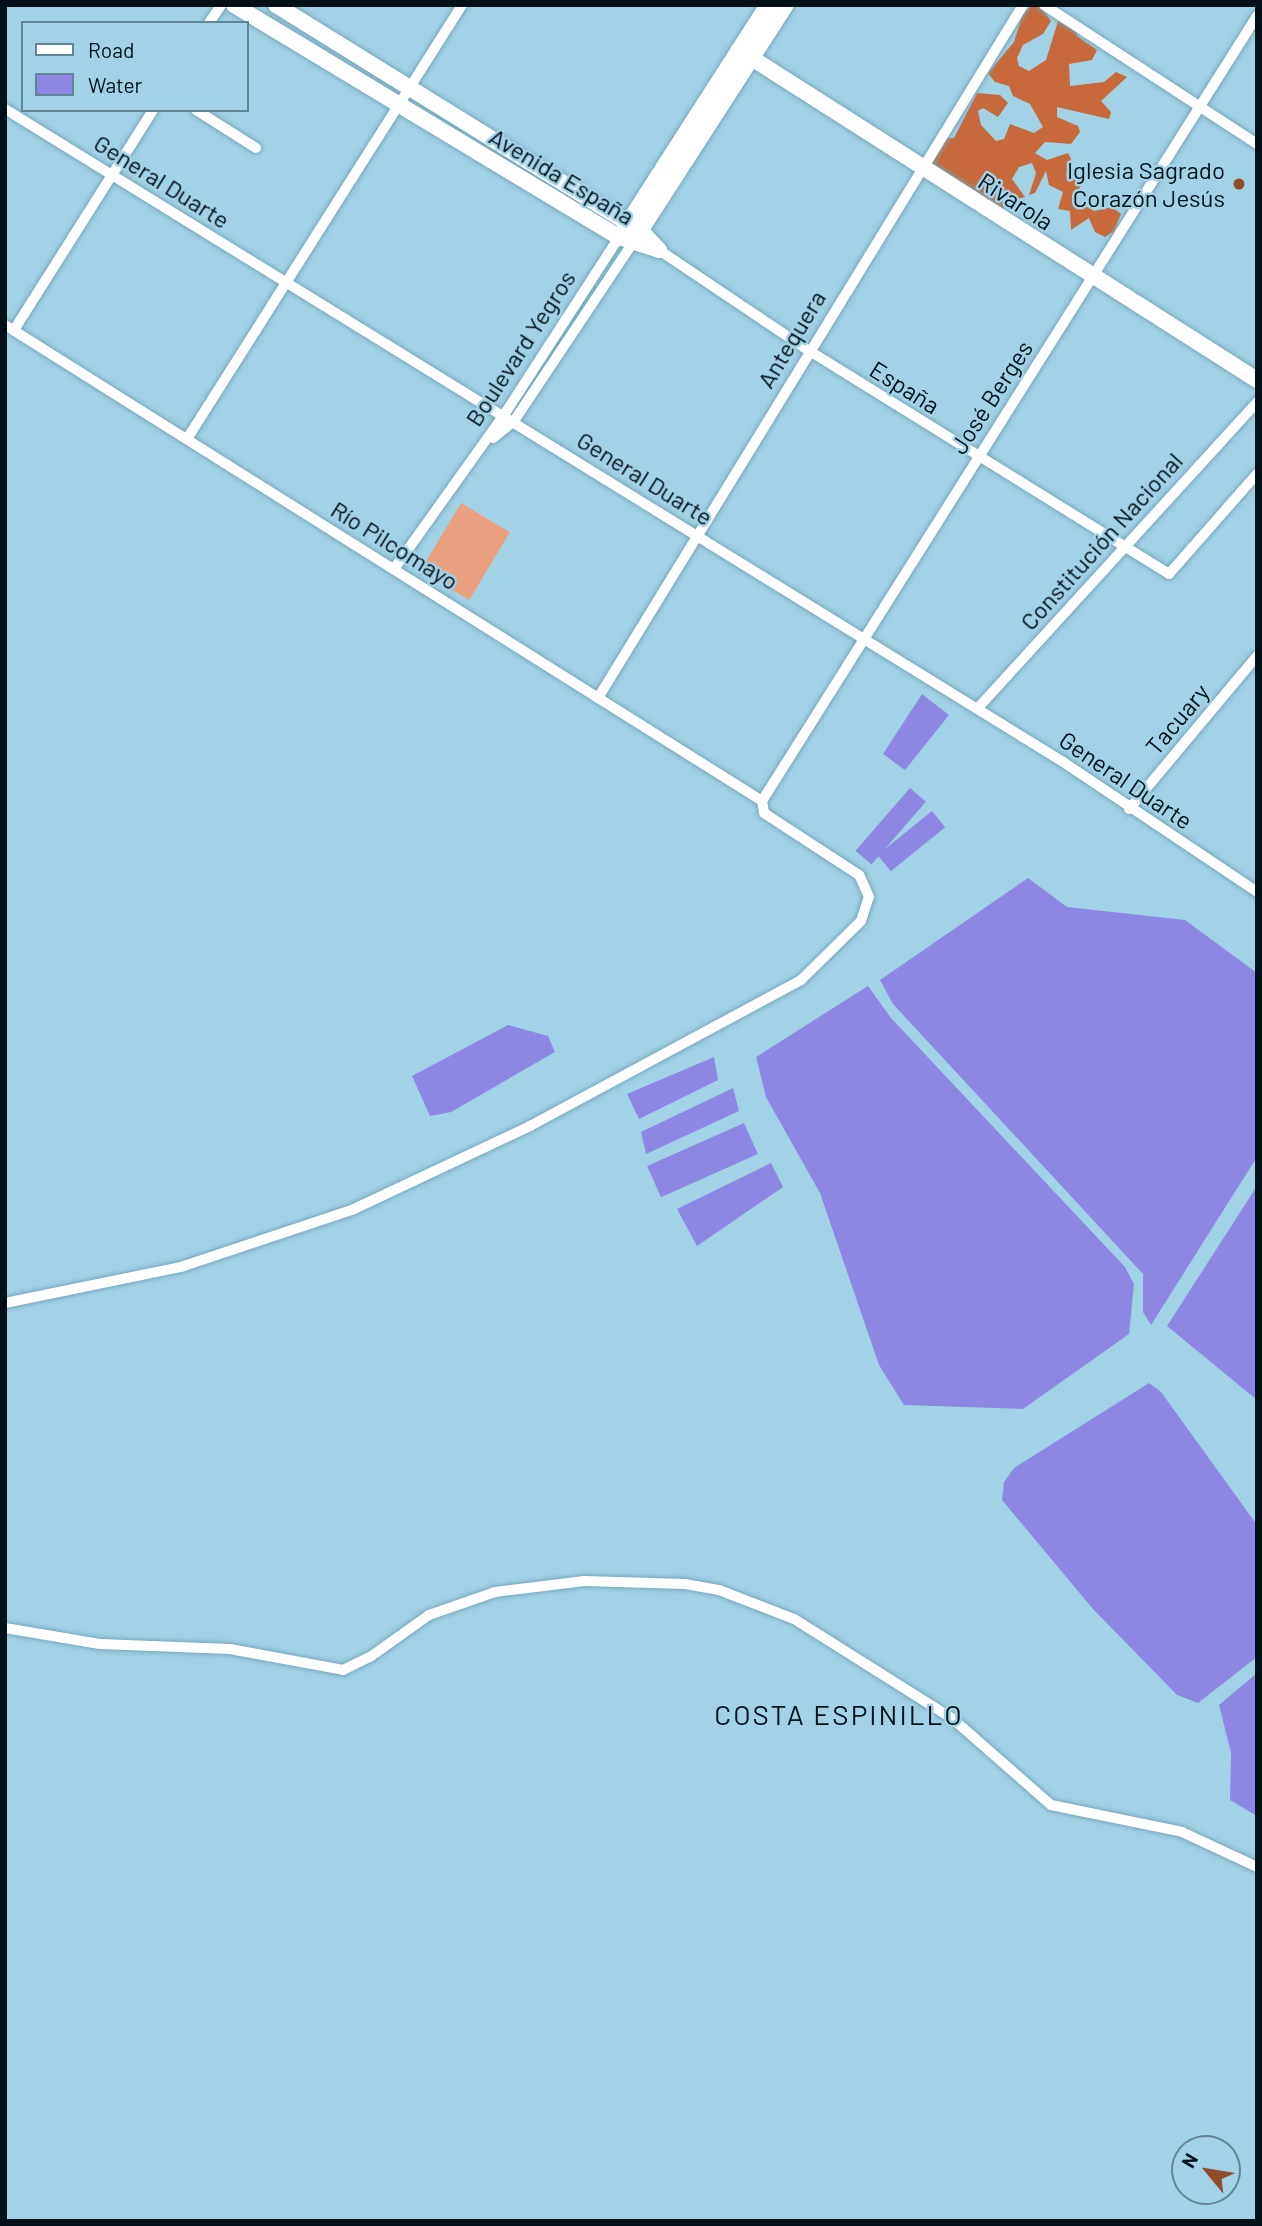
<!DOCTYPE html>
<html>
<head>
<meta charset="utf-8">
<style>
  body { margin:0 }
  #map { position:relative; width:1262px; height:2226px; overflow:hidden; background:#a1d2e6; font-family:Barlow,sans-serif }
  div>[style] { position:absolute }
  .green>* { inset:0; background:#ea9f7e; transform-origin:0 0 }
  .forest>* { inset:0; background:#c7693b }
  .water>* { inset:0; background:#8d87e3; transform-origin:0 0 }
  .roads { filter:drop-shadow(0 0 2px #77a7ba) drop-shadow(0 0 2px #77a7ba) }
  .street>* { height:10px; margin:-5px; padding:0 5px; transform-origin:5px; border-radius:5px; background:#fff }
  .secondary>* { height:16px; margin:-8px; padding:0 8px; transform-origin:8px; border-radius:8px; background:#fff }
  .dots>* { width:19px; height:19px; translate:-50% -50%; box-sizing:border-box; border:4px solid #a1d2e6; border-radius:50% }
  span { translate:-50% -50%; white-space:nowrap; text-align:center; line-height:1.15; -webkit-text-stroke:5px #a1d2e6; paint-order:stroke }
  .poi-label { font-size:24px; color:#011117 }
  .right { translate:-100% -50%; text-align:right }
  .street-label { font-size:24px; color:#011117 }
  .quarter-label { font-size:28px; color:#011117; letter-spacing:2px }
  .frame { position:absolute; inset:0; border:7px solid #011117; pointer-events:none }
  .legend { position:absolute; left:21px; top:21px; width:228px; height:91px; box-sizing:border-box; background:#a1d2e6; border:2px solid #618593; margin:0; padding:9px 12px; list-style:none; font-size:21px; color:#011117 }
  .legend li { display:flex; align-items:center; gap:14px; height:35px }
  .legend b { width:35px; border:2px solid #618593 }
  .north { position:absolute; left:1171px; top:2135px; width:70px; height:70px; box-sizing:border-box; background:#a1d2e6; border:2px solid #618593; border-radius:50%; rotate:300deg; font-size:19px; font-weight:700; line-height:28px; text-align:center; color:#011117 }
  .north::after { content:''; display:block; margin:auto; width:24px; height:32px; background:#934b28; clip-path:polygon(50% 0,100% 100%,50% 72%,0 100%) }
</style>
</head>
<body>
<div id="map">
  <div class="green">
    <div style="left:461px;top:503px;width:57px;height:79px;rotate:31deg"></div>
  </div>
  <div class="forest">
    <div style="clip-path:polygon(1032px 5px,1039px 5px,1051px 21px,1043px 34px,1023px 45px,1017px 58px,1019px 66px,1029px 71px,1046px 60px,1059px 18px,1078px 25px,1077px 36px,1097px 50px,1092px 60px,1069px 64px,1070px 86px,1104px 82px,1116px 72px,1127px 77px,1101px 101px,1111px 112px,1109px 119px,1057px 107px,1057px 117px,1078px 126px,1080px 132px,1071px 144px,1045px 142px,1035px 153px,1047px 160px,1068px 153px,1071px 159px,1066px 175px,1082px 184px,1073px 199px,1094px 211px,1112px 207px,1121px 214px,1114px 231px,1105px 237px,1095px 232px,1089px 218px,1071px 230px,1070px 211px,1058px 209px,1063px 192px,1049px 185px,1046px 171px,1035px 193px,1029px 195px,1036px 173px,1032px 163px,1019px 167px,1012px 179px,1025px 197px,1018px 199px,1006px 191px,1003px 211px,930px 169px,931px 154px,946px 138px,954px 138px,977px 93px,1000px 95px,1008px 103px,998px 117px,983px 108px,978px 111px,981px 125px,996px 141px,1004px 139px,1010px 124px,1034px 133px,1043px 127px,1030px 104px,1013px 96px,1009px 86px,995px 82px,988px 73px,1014px 42px,1022px 16px)"></div>
  </div>
  <div class="water">
    <div style="clip-path:polygon(922px 694px,949px 715px,905px 770px,883px 754px)"></div>
    <div style="left:910px;top:788px;width:21px;height:83px;rotate:41deg"></div>
    <div style="left:932px;top:811px;width:21px;height:70px;rotate:51deg"></div>
    <div style="clip-path:polygon(1028px 878px,1067px 907px,1185px 920px,1257px 973px,1257px 1157px,1151px 1325px,1143px 1312px,1143px 1274px,893px 1004px,880px 980px)"></div>
    <div style="clip-path:polygon(868px 986px,891px 1018px,1125px 1267px,1134px 1284px,1129px 1334px,1023px 1409px,904px 1405px,879px 1365px,820px 1193px,766px 1097px,756px 1057px)"></div>
    <div style="clip-path:polygon(508px 1025px,548px 1036px,555px 1052px,451px 1112px,430px 1116px,412px 1076px)"></div>
    <div style="clip-path:polygon(714px 1057px,718px 1080px,639px 1119px,627px 1094px)"></div>
    <div style="clip-path:polygon(733px 1088px,739px 1111px,646px 1154px,641px 1132px)"></div>
    <div style="left:744px;top:1123px;width:34px;height:106px;rotate:66deg"></div>
    <div style="clip-path:polygon(771px 1163px,783px 1187px,697px 1246px,677px 1209px)"></div>
    <div style="clip-path:polygon(1257px 1186px,1257px 1400px,1167px 1326px)"></div>
    <div style="clip-path:polygon(1149px 1383px,1161px 1392px,1257px 1525px,1257px 1657px,1198px 1703px,1177px 1695px,1093px 1609px,1002px 1500px,1004px 1482px,1014px 1468px)"></div>
    <div style="clip-path:polygon(1257px 1673px,1257px 1816px,1230px 1800px,1231px 1753px,1219px 1705px)"></div>
  </div>
  <div class="roads">
    <div class="street">
      <div style="left:1044px;top:5px;width:254px;rotate:33.1deg"></div>
      <div style="left:209px;top:23px;width:22px;rotate:-56deg"></div>
      <div style="left:5px;top:109px;width:1243px;rotate:31.68deg"></div>
      <div style="left:1063px;top:762px;width:234px;rotate:33.8deg"></div>
      <div style="left:196px;top:110px;width:71px;rotate:32.3deg"></div>
      <div style="left:659px;top:250px;width:179px;rotate:33.9deg"></div>
      <div style="left:808px;top:350px;width:425px;rotate:31.8deg"></div>
      <div style="left:1169px;top:574px;width:133px;rotate:-48.7deg"></div>
      <div style="left:5px;top:325px;width:894px;rotate:32.16deg"></div>
      <div style="left:14px;top:330px;width:260px;rotate:-57.7deg"></div>
      <div style="left:493px;top:438px;width:27px;rotate:-39deg"></div>
      <div style="left:514px;top:421px;width:213px;rotate:-56.3deg"></div>
      <div style="left:187px;top:439px;width:514px;rotate:-57.64deg"></div>
      <div style="left:394px;top:569px;width:189px;rotate:-54.5deg"></div>
      <div style="left:504px;top:415px;width:212px;rotate:-57.1deg"></div>
      <div style="left:598px;top:698px;width:813px;rotate:-58.48deg"></div>
      <div style="left:977px;top:709px;width:416px;rotate:-47.6deg"></div>
      <div style="left:762px;top:801px;width:928px;rotate:-57.77deg"></div>
      <div style="left:1129px;top:809px;width:199px;rotate:-50.1deg"></div>
      <div style="left:5px;top:1303px;width:180px;rotate:-11.6deg"></div>
      <div style="left:181px;top:1267px;width:182px;rotate:-18.5deg"></div>
      <div style="left:354px;top:1209px;width:195px;rotate:-25.2deg"></div>
      <div style="left:530px;top:1126px;width:308px;rotate:-28.3deg"></div>
      <div style="left:801px;top:980px;width:84px;rotate:-44.5deg"></div>
      <div style="left:861px;top:921px;width:25px;rotate:-72deg"></div>
      <div style="left:869px;top:897px;width:24px;rotate:-114deg"></div>
      <div style="left:859px;top:875px;width:113px;rotate:-146.9deg"></div>
      <div style="left:764px;top:813px;width:12px;rotate:-99deg"></div>
      <div style="left:5px;top:1628px;width:96px;rotate:9.6deg"></div>
      <div style="left:100px;top:1644px;width:130px;rotate:2.2deg"></div>
      <div style="left:230px;top:1649px;width:115px;rotate:10.5deg"></div>
      <div style="left:343px;top:1670px;width:30px;rotate:-26deg"></div>
      <div style="left:370px;top:1657px;width:72px;rotate:-35.4deg"></div>
      <div style="left:429px;top:1615px;width:70px;rotate:-19.2deg"></div>
      <div style="left:495px;top:1592px;width:90px;rotate:-7deg"></div>
      <div style="left:584px;top:1581px;width:101px;rotate:1.7deg"></div>
      <div style="left:685px;top:1584px;width:35px;rotate:10deg"></div>
      <div style="left:719px;top:1590px;width:80px;rotate:21.1deg"></div>
      <div style="left:794px;top:1619px;width:188px;rotate:32.2deg"></div>
      <div style="left:953px;top:1719px;width:130px;rotate:41.3deg"></div>
      <div style="left:1051px;top:1805px;width:134px;rotate:11.6deg"></div>
      <div style="left:1182px;top:1832px;width:83px;rotate:25deg"></div>
    </div>
    <div class="secondary">
      <div style="left:234px;top:5px;width:449px;rotate:31.1deg"></div>
      <div style="left:619px;top:237px;width:42px;rotate:18deg"></div>
      <div style="left:276px;top:5px;width:429px;rotate:31.8deg"></div>
      <div style="left:641px;top:231px;width:26px;rotate:47deg"></div>
      <div style="left:739px;top:50px;width:614px;rotate:32.5deg"></div>
      <div style="left:624px;top:229px;width:266px;rotate:-57.3deg"></div>
      <div style="left:635px;top:239px;width:278px;rotate:-57.2deg"></div>
    </div>
  </div>
  <div class="dots">
    <div style="left:1239px;top:184px;background:#934b28"></div>
  </div>
  <div class="poi-label">
    <span class="right" style="left:1225px;top:184px">Iglesia Sagrado<br>Corazón Jesús</span>
  </div>
  <div class="street-label">
    <span style="left:562px;top:176px;rotate:31deg">Avenida España</span>
    <span style="left:162px;top:181px;rotate:32deg">General Duarte</span>
    <span style="left:1016px;top:201px;rotate:33deg">Rivarola</span>
    <span style="left:791px;top:339px;rotate:-59deg">Antequera</span>
    <span style="left:520px;top:348px;rotate:-57deg">Boulevard Yegros</span>
    <span style="left:905px;top:387px;rotate:32deg">España</span>
    <span style="left:991px;top:397px;rotate:-57deg">José Berges</span>
    <span style="left:645px;top:478px;rotate:32deg">General Duarte</span>
    <span style="left:1101px;top:541px;rotate:-48deg">Constitución Nacional</span>
    <span style="left:395px;top:545px;rotate:32deg">Río Pilcomayo</span>
    <span style="left:1177px;top:719px;rotate:-50deg">Tacuary</span>
    <span style="left:1126px;top:780px;rotate:34deg">General Duarte</span>
  </div>
  <div class="quarter-label">
    <span style="left:839px;top:1714px">COSTA ESPINILLO</span>
  </div>
  <div class="frame"></div>
  <ul class="legend">
  <li><b style="height:9px;background:#fff"></b>Road</li>
  <li><b style="height:19px;background:#8d87e3"></b>Water</li>
  </ul>
  <div class="north">N</div>
</div>
</body>
</html>
